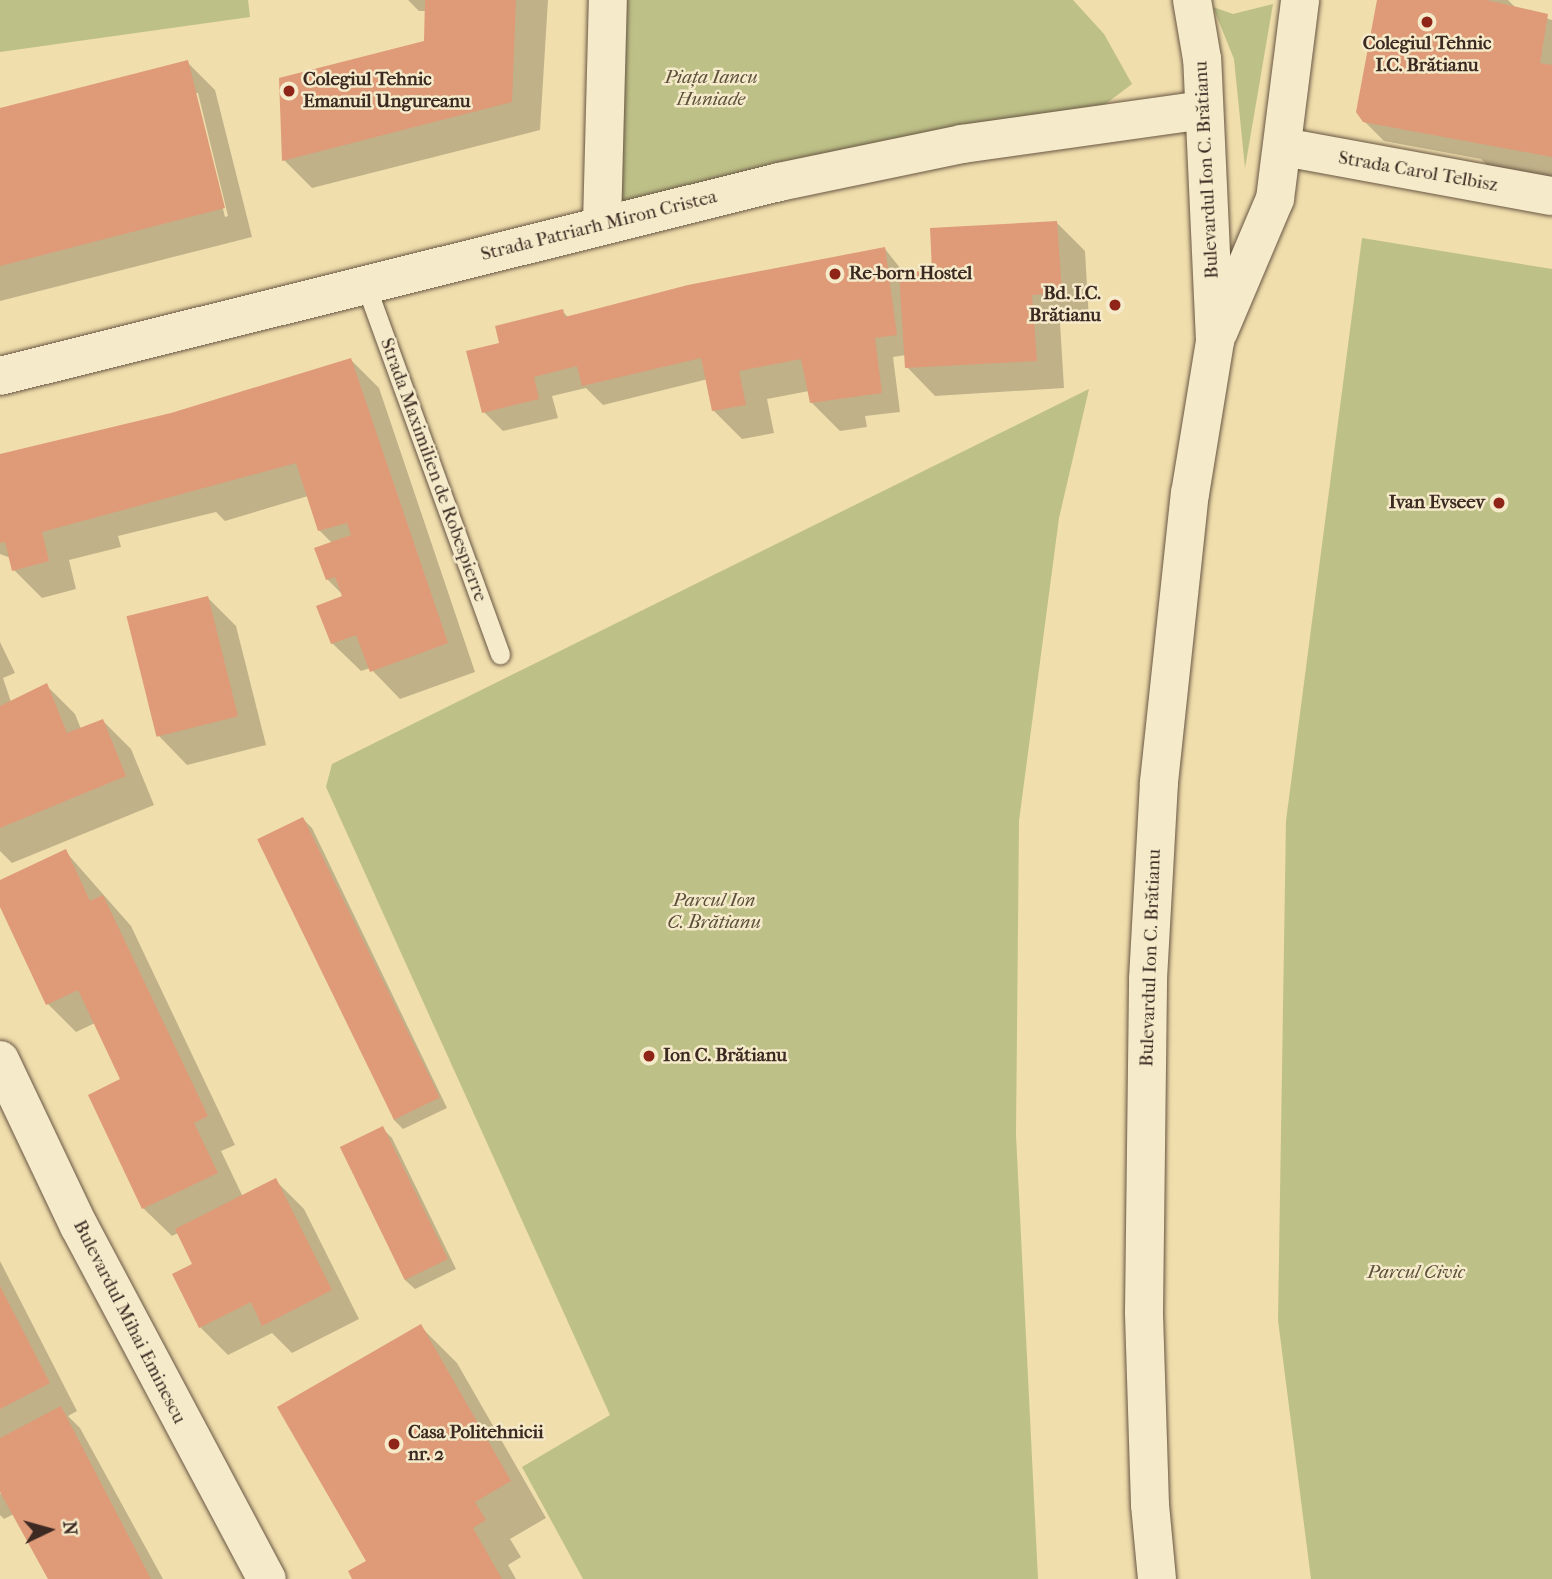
<!DOCTYPE html>
<html>
<head>
<meta charset="utf-8">
<style>
  body { margin:0 }
  #map { position:relative; width:1552px; height:1579px; overflow:hidden; background:#f0deac; font-family:"IM FELL French Canon",serif }
  div>[style] { position:absolute }
  .green>* { inset:0; background:#bdc087 }
  .shadow>* { inset:0; background:#0003 }
  .building>* { inset:0; background:#df9a78; transform-origin:0 0 }
  .roads { filter:drop-shadow(0 0 2px #685644) drop-shadow(0 0 2px #685644) }
  .lane>* { height:19px; margin:-9.5px; padding:0 9.5px; transform-origin:9.5px; border-radius:9.5px; background:#f5eac9 }
  .street>* { height:38px; margin:-19px; padding:0 19px; transform-origin:19px; border-radius:19px; background:#f5eac9 }
  .secondary>* { height:38px; margin:-19px; padding:0 19px; transform-origin:19px; border-radius:19px; background:#f5eac9 }
  .dots>* { width:19px; height:19px; translate:-50% -50%; box-sizing:border-box; border:4px solid #f5eac9; border-radius:50% }
  span { translate:-50% -50%; white-space:nowrap; text-align:center; line-height:1.15; -webkit-text-stroke:5px #f5eac9; paint-order:stroke }
  .poi-label { font-size:19px; color:#3b2922; font-weight:700 }
  .left { translate:0 -50%; text-align:left }
  .right { translate:-100% -50%; text-align:right }
  .park-label { font-size:19px; color:#5c4f3b; font-style:italic }
  .street-label { font-size:19px; color:#3b2922 }
  .north { position:absolute; left:14px; top:1495px; width:70px; height:70px; -webkit-text-stroke:5px #f5eac9; paint-order:stroke; rotate:85deg; font-size:19px; font-weight:700; line-height:28px; text-align:center; color:#3b2922 }
  .north::after { content:''; display:block; margin:auto; width:24px; height:32px; background:#3b2922; clip-path:polygon(50% 0,100% 100%,50% 72%,0 100%) }
</style>
</head>
<body>
<div id="map">
  <div class="green">
    <div style="clip-path:polygon(0 0,248px 0,250px 17px,0 52px)"></div>
    <div style="clip-path:polygon(624px 0,1073px 0,1104px 34px,1132px 84px,1103px 106px,619px 202px)"></div>
    <div style="clip-path:polygon(1273px 4px,1245px 168px,1234px 59px,1213px 7px,1233px 14px)"></div>
    <div style="clip-path:polygon(1362px 238px,1552px 269px,1552px 1579px,1311px 1579px,1278px 1320px,1286px 821px)"></div>
    <div style="clip-path:polygon(1089px 389px,1059px 518px,1019px 821px,1016px 1135px,1038px 1579px,583px 1579px,522px 1467px,610px 1415px,326px 787px,332px 764px)"></div>
  </div>
  <div class="shadow">
    <div style="clip-path:polygon(408px 0,548px 0,540px 130px,312px 188px,284px 160px,426px 42px,427px 11px,419px 11px)"></div>
    <div style="clip-path:polygon(1378px 0,1508px 0,1517px 9px,1552px 20px,1552px 186px,1498px 176px,1481px 159px,1384px 141px,1364px 121px)"></div>
    <div style="clip-path:polygon(evenodd,187px 62px,215px 90px,252px 237px,0 301px,0 109px,187px 62px,194px 93px,198px 93px,228px 216px,225px 217px,194px 93px)"></div>
    <div style="clip-path:polygon(1056px 222px,1085px 251px,1089px 321px,1060px 323px,1064px 388px,935px 396px,907px 367px,906px 355px,893px 357px,900px 412px,865px 416px,867px 427px,840px 431px,812px 403px,809px 391px,767px 399px,774px 433px,742px 439px,714px 411px,708px 379px,603px 405px,586px 388px,552px 396px,558px 418px,503px 431px,484px 412px,501px 344px,562px 311px,569px 318px,690px 286px,885px 249px,905px 274px,934px 272px)"></div>
    <div style="clip-path:polygon(351px 360px,379px 388px,475px 672px,400px 699px,370px 668px,361px 671px,332px 643px,345px 597px,327px 579px,332px 543px,319px 530px,308px 496px,225px 521px,216px 512px,118px 536px,121px 547px,69px 560px,76px 589px,42px 598px,14px 570px,11px 558px,0 554px,0 456px,171px 415px)"></div>
    <div style="clip-path:polygon(208px 598px,236px 626px,266px 745px,187px 765px,159px 736px)"></div>
    <div style="clip-path:polygon(0 642px,15px 673px,3px 678px,11px 702px,47px 686px,75px 714px,81px 729px,103px 721px,131px 749px,154px 805px,12px 863px,0 851px)"></div>
    <div style="clip-path:polygon(303px 819px,312px 828px,447px 1108px,403px 1129px,394px 1120px)"></div>
    <div style="clip-path:polygon(65px 851px,131px 926px,235px 1145px,221px 1151px,243px 1197px,275px 1180px,304px 1209px,359px 1319px,292px 1353px,272px 1333px,228px 1355px,200px 1327px,195px 1265px,178px 1233px,172px 1236px,143px 1208px,122px 1080px,95px 1023px,76px 1032px,48px 1004px,0 903px,0 882px)"></div>
    <div style="clip-path:polygon(383px 1129px,392px 1138px,456px 1269px,415px 1289px,405px 1280px)"></div>
    <div style="clip-path:polygon(0 1261px,77px 1411px,68px 1416px,80px 1428px,163px 1579px,50px 1579px,16px 1513px,4px 1519px,0 1515px,0 1494px,11px 1488px,0 1490px)"></div>
    <div style="clip-path:polygon(420px 1326px,457px 1363px,546px 1518px,510px 1539px,521px 1557px,508px 1565px,516px 1579px,354px 1579px,368px 1561px)"></div>
  </div>
  <div class="building">
    <div style="clip-path:polygon(425px 0,516px 0,512px 102px,282px 161px,279px 78px,424px 41px)"></div>
    <div style="clip-path:polygon(1377px 0,1486px 0,1548px 14px,1540px 63px,1552px 65px,1552px 157px,1363px 122px,1356px 112px)"></div>
    <div style="clip-path:polygon(188px 60px,225px 208px,0 266px,0 108px)"></div>
    <div style="clip-path:polygon(1057px 221px,1062px 293px,1032px 295px,1037px 361px,905px 368px,899px 272px,932px 271px,930px 228px)"></div>
    <div style="clip-path:polygon(885px 247px,897px 335px,875px 338px,882px 393px,810px 403px,801px 359px,739px 371px,746px 405px,712px 411px,701px 358px,582px 386px,577px 366px,534px 377px,539px 399px,482px 413px,466px 351px,499px 343px,495px 326px,563px 309px,565px 317px,688px 285px)"></div>
    <div style="clip-path:polygon(351px 358px,448px 643px,370px 672px,356px 635px,331px 644px,316px 606px,342px 596px,335px 577px,326px 580px,314px 548px,351px 535px,347px 523px,318px 531px,296px 463px,42px 532px,49px 561px,12px 571px,5px 542px,0 543px,0 454px,171px 413px)"></div>
    <div style="left:208px;top:596px;width:124px;height:84px;rotate:76deg"></div>
    <div style="clip-path:polygon(47px 683px,67px 733px,103px 719px,126px 776px,0 828px,0 706px)"></div>
    <div style="left:303px;top:817px;width:312px;height:51px;rotate:64deg"></div>
    <div style="clip-path:polygon(66px 849px,90px 901px,103px 895px,208px 1116px,194px 1123px,218px 1173px,142px 1209px,88px 1095px,120px 1079px,78px 990px,46px 1005px,0 907px,0 880px)"></div>
    <div style="left:383px;top:1126px;width:148px;height:48px;rotate:64deg"></div>
    <div style="clip-path:polygon(276px 1178px,332px 1290px,262px 1326px,251px 1302px,199px 1328px,172px 1274px,192px 1264px,175px 1229px)"></div>
    <div style="clip-path:polygon(0 1286px,50px 1383px,0 1409px)"></div>
    <div style="clip-path:polygon(421px 1324px,511px 1481px,475px 1502px,486px 1520px,473px 1528px,502px 1579px,352px 1579px,348px 1571px,366px 1561px,277px 1407px)"></div>
    <div style="clip-path:polygon(61px 1406px,104px 1489px,151px 1579px,48px 1579px,0 1492px,0 1438px)"></div>
  </div>
  <div class="roads">
    <div class="lane">
      <div style="left:366px;top:286px;width:392px;rotate:70deg"></div>
    </div>
    <div class="street">
      <div style="left:1284px;top:147px;width:272px;rotate:10.4deg"></div>
      <div style="left:602px;top:224px;width:224px;rotate:-88.5deg"></div>
      <div style="left:0;top:376px;width:803px;rotate:-13.98deg"></div>
      <div style="left:779px;top:182px;width:187px;rotate:-11.7deg"></div>
      <div style="left:962px;top:144px;width:244px;rotate:-8deg"></div>
      <div style="left:0;top:1060px;width:184px;rotate:64.6deg"></div>
      <div style="left:79px;top:1226px;width:400px;rotate:62deg"></div>
    </div>
    <div class="secondary">
      <div style="left:1218px;top:333px;width:146px;rotate:-67deg"></div>
      <div style="left:1275px;top:199px;width:201px;rotate:-82.8deg"></div>
      <div style="left:1157px;top:1579px;width:74px;rotate:-95.4deg"></div>
      <div style="left:1150px;top:1505px;width:193px;rotate:-91.8deg"></div>
      <div style="left:1144px;top:1312px;width:333px;rotate:-89.3deg"></div>
      <div style="left:1148px;top:979px;width:197px;rotate:-86.8deg"></div>
      <div style="left:1159px;top:782px;width:290px;rotate:-83.9deg"></div>
      <div style="left:1190px;top:494px;width:155px;rotate:-80.7deg"></div>
      <div style="left:1215px;top:341px;width:282px;rotate:-92.6deg"></div>
      <div style="left:1202px;top:59px;width:60px;rotate:-99.6deg"></div>
    </div>
  </div>
  <div class="dots">
    <div style="left:1427px;top:22px;background:#8f2418"></div>
    <div style="left:289px;top:91px;background:#8f2418"></div>
    <div style="left:835px;top:274px;background:#8f2418"></div>
    <div style="left:1115px;top:305px;background:#8f2418"></div>
    <div style="left:1499px;top:503px;background:#8f2418"></div>
    <div style="left:649px;top:1056px;background:#8f2418"></div>
    <div style="left:394px;top:1444px;background:#8f2418"></div>
  </div>
  <div class="poi-label">
    <span style="left:1427px;top:55px">Colegiul Tehnic<br>I.C. Brătianu</span>
    <span class="left" style="left:303px;top:91px">Colegiul Tehnic<br>Emanuil Ungureanu</span>
    <span class="left" style="left:849px;top:274px">Re-born Hostel</span>
    <span class="right" style="left:1101px;top:305px">Bd. I.C.<br>Brătianu</span>
    <span class="right" style="left:1485px;top:503px">Ivan Evseev</span>
    <span class="left" style="left:663px;top:1056px">Ion C. Brătianu</span>
    <span class="left" style="left:408px;top:1444px">Casa Politehnicii<br>nr. 2</span>
  </div>
  <div class="park-label">
    <span style="left:711px;top:89px">Piața Iancu<br>Huniade</span>
    <span style="left:714px;top:912px">Parcul Ion<br>C. Brătianu</span>
    <span style="left:1416px;top:1273px">Parcul Civic</span>
  </div>
  <div class="street-label">
    <span style="left:1207px;top:170px;rotate:-93deg">Bulevardul Ion C. Brătianu</span>
    <span style="left:1418px;top:172px;rotate:10deg">Strada Carol Telbisz</span>
    <span style="left:599px;top:226px;rotate:-14deg">Strada Patriarh Miron Cristea</span>
    <span style="left:433px;top:470px;rotate:70deg">Strada Maximilien de Robespierre</span>
    <span style="left:1151px;top:958px;rotate:-88deg">Bulevardul Ion C. Brătianu</span>
    <span style="left:129px;top:1322px;rotate:63deg">Bulevardul Mihai Eminescu</span>
  </div>
  <div class="north">N</div>
</div>
</body>
</html>
